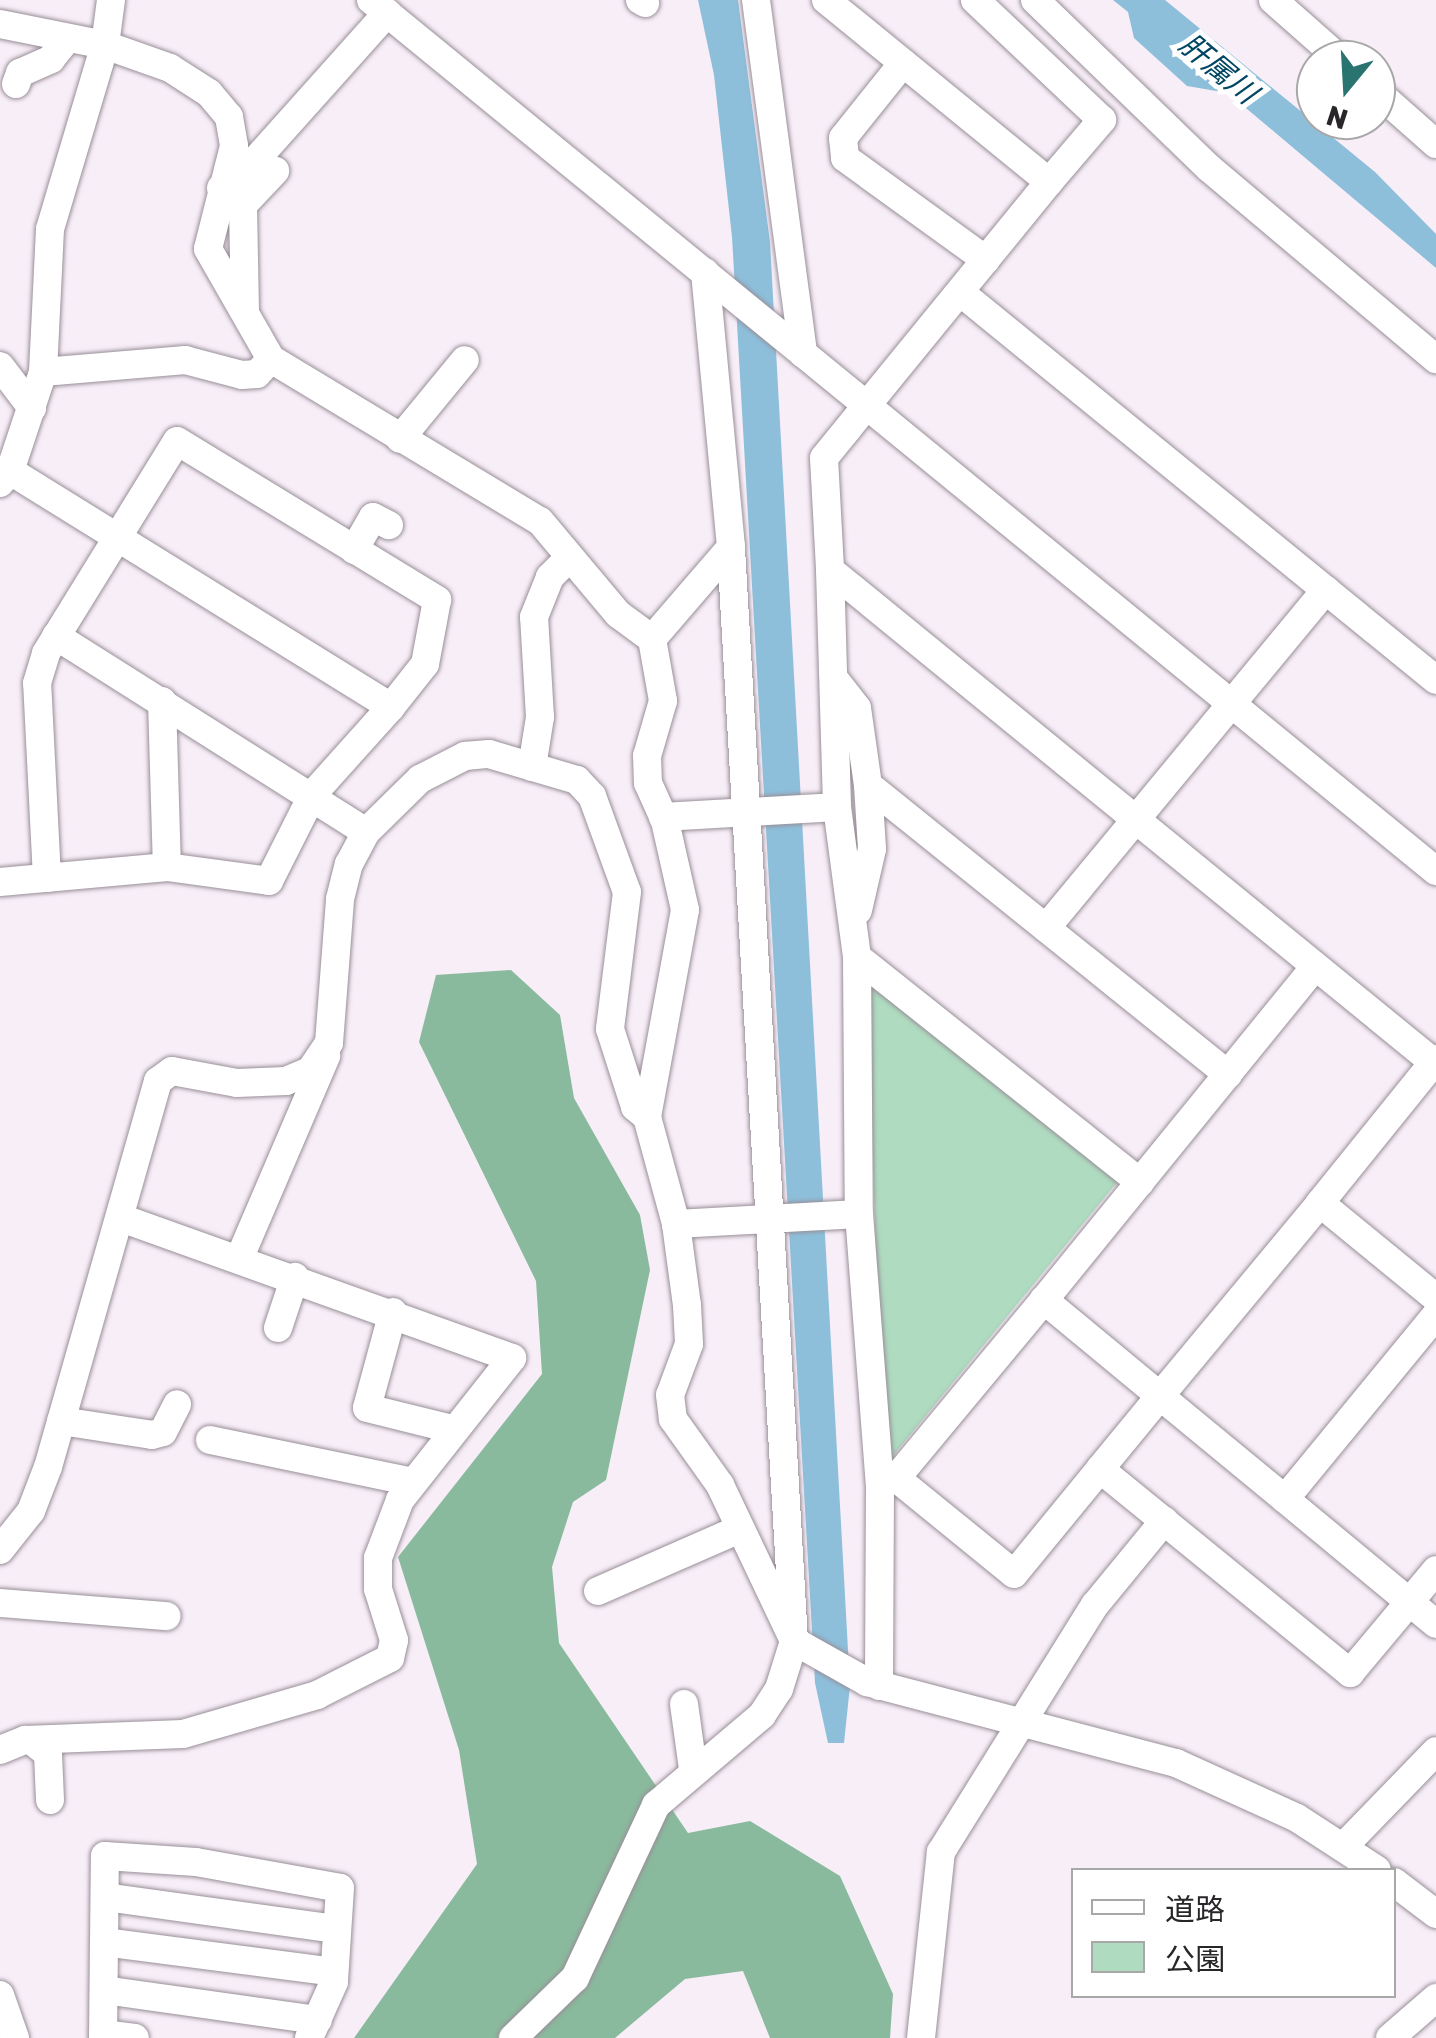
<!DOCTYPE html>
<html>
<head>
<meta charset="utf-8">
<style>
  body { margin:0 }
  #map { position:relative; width:1436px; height:2038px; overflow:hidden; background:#f8eef8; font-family:Rubik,"Noto Sans JP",sans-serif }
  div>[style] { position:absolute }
  .green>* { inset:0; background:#afdbc0 }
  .forest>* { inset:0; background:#8aba9d }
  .water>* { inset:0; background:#8dbfdb }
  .roads { filter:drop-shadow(0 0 2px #988f98) drop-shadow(0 0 2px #988f98) }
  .minor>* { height:28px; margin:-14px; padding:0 14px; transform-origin:14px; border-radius:14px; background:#fff }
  span { translate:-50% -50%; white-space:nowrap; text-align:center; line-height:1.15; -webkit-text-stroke:10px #fff; paint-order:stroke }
  .water-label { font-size:30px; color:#014662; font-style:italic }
  .legend { position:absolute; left:1071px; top:1868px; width:325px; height:130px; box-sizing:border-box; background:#fff; border:2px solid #a9a8a9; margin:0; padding:12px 18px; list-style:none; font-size:30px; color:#292629 }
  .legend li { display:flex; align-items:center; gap:20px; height:50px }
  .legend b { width:50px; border:2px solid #a9a8a9 }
  .north { position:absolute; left:1296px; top:40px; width:100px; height:100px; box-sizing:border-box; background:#fff; border:2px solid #a9a8a9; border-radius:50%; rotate:198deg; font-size:28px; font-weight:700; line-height:40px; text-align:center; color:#292629 }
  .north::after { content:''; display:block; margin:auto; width:35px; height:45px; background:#297371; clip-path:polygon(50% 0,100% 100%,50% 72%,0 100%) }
</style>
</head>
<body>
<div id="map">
  <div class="green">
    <div style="clip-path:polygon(867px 981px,1119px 1180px,883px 1468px)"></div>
  </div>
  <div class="forest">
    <div style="clip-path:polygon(511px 970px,560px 1015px,574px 1098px,640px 1215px,650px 1270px,606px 1480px,573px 1502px,552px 1567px,559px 1643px,688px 1833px,750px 1821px,840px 1876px,893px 1994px,890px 2038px,770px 2038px,743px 1971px,685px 1979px,615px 2038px,354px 2038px,477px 1864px,459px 1750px,398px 1557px,542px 1374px,536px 1281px,419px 1042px,436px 975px)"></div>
  </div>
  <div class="water">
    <div style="clip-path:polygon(698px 0,738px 0,770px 242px,850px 1686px,844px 1743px,828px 1743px,815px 1683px,732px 237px,714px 75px)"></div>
    <div style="clip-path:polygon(1113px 0,1165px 0,1375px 172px,1436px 234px,1436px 268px,1228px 93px,1187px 86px,1134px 38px,1128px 12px)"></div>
  </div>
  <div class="roads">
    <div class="minor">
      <div style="left:371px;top:0;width:1376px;rotate:39.28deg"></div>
      <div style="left:640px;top:0;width:6px;rotate:31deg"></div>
      <div style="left:756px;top:0;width:357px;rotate:82.4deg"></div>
      <div style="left:826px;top:0;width:288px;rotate:39.2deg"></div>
      <div style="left:1049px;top:182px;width:82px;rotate:-49.5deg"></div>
      <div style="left:1102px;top:120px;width:175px;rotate:-136.6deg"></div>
      <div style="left:1035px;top:0;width:242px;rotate:44deg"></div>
      <div style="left:1209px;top:168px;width:297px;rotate:40.1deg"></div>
      <div style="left:1273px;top:0;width:91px;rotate:41.4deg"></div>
      <div style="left:0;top:24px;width:107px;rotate:11.3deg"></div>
      <div style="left:105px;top:45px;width:69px;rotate:19.5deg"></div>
      <div style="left:170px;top:68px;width:46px;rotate:32.7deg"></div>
      <div style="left:209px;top:93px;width:31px;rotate:50deg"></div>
      <div style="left:229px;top:117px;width:29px;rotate:80deg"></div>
      <div style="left:234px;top:146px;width:106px;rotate:104.2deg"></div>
      <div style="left:208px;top:249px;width:127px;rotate:60.2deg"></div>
      <div style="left:271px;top:359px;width:314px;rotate:31.1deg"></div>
      <div style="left:540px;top:521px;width:121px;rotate:50deg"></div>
      <div style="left:618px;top:614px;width:42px;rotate:36.3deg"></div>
      <div style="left:652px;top:639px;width:63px;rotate:79.9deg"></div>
      <div style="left:663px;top:701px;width:57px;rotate:106.2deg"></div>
      <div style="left:647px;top:756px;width:27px;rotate:88deg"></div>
      <div style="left:648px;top:783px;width:42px;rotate:65.9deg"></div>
      <div style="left:665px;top:821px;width:91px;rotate:77.3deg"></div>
      <div style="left:685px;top:910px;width:210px;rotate:100.4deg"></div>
      <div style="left:647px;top:1117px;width:111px;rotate:74.8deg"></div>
      <div style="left:676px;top:1224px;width:82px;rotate:82.3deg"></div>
      <div style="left:687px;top:1305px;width:39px;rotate:87deg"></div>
      <div style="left:689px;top:1344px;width:54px;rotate:110.4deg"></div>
      <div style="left:670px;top:1395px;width:24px;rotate:83deg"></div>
      <div style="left:673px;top:1419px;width:81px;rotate:54.5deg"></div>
      <div style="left:720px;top:1485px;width:173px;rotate:64.6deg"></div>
      <div style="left:794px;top:1641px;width:84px;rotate:29.3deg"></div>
      <div style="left:867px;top:1682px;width:319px;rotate:14.7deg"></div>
      <div style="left:1176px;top:1763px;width:133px;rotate:24.4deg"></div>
      <div style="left:1297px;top:1818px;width:95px;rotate:33deg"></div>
      <div style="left:903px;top:63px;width:96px;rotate:128.7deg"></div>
      <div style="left:843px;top:138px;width:20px;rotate:84deg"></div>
      <div style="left:845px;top:158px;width:174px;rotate:35.9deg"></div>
      <div style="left:16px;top:84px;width:12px;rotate:-70deg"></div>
      <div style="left:20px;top:73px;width:34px;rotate:-24deg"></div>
      <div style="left:51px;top:59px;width:27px;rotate:-51deg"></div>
      <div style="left:1376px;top:91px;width:80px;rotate:41.5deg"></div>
      <div style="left:1049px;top:182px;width:356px;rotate:129.2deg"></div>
      <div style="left:824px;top:458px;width:112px;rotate:86.9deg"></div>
      <div style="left:830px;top:570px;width:778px;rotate:39.21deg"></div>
      <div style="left:221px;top:188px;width:16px;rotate:-22deg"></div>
      <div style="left:236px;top:182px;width:227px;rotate:-48.2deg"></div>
      <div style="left:960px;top:292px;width:614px;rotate:39.18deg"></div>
      <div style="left:245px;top:311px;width:106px;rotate:-91.1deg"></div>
      <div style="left:243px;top:205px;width:47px;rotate:-46.7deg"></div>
      <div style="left:0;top:366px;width:53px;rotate:52.7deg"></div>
      <div style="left:43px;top:372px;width:143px;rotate:-4.8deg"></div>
      <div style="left:185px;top:360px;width:59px;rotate:14.7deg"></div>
      <div style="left:242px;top:375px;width:15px;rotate:-4deg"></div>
      <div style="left:257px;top:374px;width:21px;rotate:-47deg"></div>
      <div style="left:400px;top:439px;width:102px;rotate:-50.6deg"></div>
      <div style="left:0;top:483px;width:16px;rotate:-50deg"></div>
      <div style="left:10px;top:471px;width:104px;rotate:-71.6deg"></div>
      <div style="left:43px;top:372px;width:143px;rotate:-87.2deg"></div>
      <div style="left:50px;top:229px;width:192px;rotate:-73.4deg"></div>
      <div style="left:105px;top:45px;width:45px;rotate:-82.4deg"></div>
      <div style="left:354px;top:550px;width:38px;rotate:-60deg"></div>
      <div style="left:373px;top:517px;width:18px;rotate:27deg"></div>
      <div style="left:830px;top:570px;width:237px;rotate:88.3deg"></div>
      <div style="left:837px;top:807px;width:151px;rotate:82.4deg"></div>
      <div style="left:857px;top:957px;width:257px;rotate:89.6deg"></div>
      <div style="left:859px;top:1214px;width:274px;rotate:85.6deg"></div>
      <div style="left:880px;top:1487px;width:199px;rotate:90.3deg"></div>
      <div style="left:56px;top:636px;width:367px;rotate:32.3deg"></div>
      <div style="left:652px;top:639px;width:121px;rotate:-49.3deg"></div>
      <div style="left:836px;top:681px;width:34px;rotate:52deg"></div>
      <div style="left:857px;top:708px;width:78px;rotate:81.9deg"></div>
      <div style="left:868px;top:785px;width:64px;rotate:86.4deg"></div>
      <div style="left:872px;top:849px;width:63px;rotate:102.9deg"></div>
      <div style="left:162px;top:701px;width:166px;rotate:88.3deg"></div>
      <div style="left:532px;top:767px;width:51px;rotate:-80.9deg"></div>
      <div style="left:540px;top:717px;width:100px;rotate:-93.4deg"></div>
      <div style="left:534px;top:617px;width:43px;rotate:-68.2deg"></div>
      <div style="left:550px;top:577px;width:28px;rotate:-45deg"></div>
      <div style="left:868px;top:785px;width:462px;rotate:38.8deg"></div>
      <div style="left:663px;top:817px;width:174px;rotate:-3.3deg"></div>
      <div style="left:47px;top:878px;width:195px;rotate:-92.9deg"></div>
      <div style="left:37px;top:683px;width:31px;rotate:-73deg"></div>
      <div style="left:46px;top:653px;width:249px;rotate:-58.3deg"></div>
      <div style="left:177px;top:441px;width:305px;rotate:31.4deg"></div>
      <div style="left:437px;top:600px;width:65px;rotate:100.6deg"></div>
      <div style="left:425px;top:664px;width:55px;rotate:128.3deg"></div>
      <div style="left:0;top:882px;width:168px;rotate:-5.1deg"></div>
      <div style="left:167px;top:867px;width:103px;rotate:7.8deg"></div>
      <div style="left:269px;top:881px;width:97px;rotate:-63.2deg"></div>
      <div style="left:313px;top:794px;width:117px;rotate:-48.1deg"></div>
      <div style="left:391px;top:707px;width:448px;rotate:-148.2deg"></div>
      <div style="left:1046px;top:928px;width:439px;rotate:-50.4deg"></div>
      <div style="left:857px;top:957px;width:362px;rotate:38.5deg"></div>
      <div style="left:1320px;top:1203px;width:150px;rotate:39.3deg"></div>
      <div style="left:676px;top:1224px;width:183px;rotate:-3.1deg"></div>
      <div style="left:240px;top:1257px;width:219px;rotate:-66.8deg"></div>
      <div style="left:1044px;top:1300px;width:429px;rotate:-50.9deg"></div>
      <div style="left:393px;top:1312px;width:99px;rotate:105.2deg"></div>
      <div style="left:367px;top:1408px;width:88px;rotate:13.9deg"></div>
      <div style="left:1436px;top:1315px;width:238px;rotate:129.4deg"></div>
      <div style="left:1285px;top:1499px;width:196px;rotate:39.6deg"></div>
      <div style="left:278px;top:1328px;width:54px;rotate:-71.6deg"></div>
      <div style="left:61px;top:1421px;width:92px;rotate:8.7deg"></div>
      <div style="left:152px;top:1435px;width:11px;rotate:-15deg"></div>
      <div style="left:163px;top:1432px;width:31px;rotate:-63deg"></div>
      <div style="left:210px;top:1440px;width:207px;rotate:11.7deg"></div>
      <div style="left:1100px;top:1469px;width:323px;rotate:39.2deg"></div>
      <div style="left:1350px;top:1673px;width:134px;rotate:-50.1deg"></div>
      <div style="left:1285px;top:1499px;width:162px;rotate:-140.5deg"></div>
      <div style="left:1160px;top:1396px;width:151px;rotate:-140.4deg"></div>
      <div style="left:1044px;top:1300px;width:231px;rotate:129.7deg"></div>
      <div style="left:896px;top:1478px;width:152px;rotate:39.1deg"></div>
      <div style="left:1014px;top:1574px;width:136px;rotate:-50.7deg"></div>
      <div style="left:1100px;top:1469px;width:94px;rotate:-50.6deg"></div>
      <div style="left:1160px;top:1396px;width:251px;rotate:-50.3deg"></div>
      <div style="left:1320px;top:1203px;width:185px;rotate:-51.1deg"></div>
      <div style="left:0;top:1550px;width:50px;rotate:-51.5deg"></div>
      <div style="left:31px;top:1511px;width:47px;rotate:-68.9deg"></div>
      <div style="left:48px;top:1467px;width:401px;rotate:-74.1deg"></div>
      <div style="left:158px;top:1081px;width:17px;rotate:-36deg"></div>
      <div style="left:172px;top:1071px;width:66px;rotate:10.5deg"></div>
      <div style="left:237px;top:1083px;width:49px;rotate:-2.3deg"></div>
      <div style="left:286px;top:1081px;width:26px;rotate:-23deg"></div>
      <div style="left:310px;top:1071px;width:34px;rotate:-56deg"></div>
      <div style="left:329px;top:1043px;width:144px;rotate:-85.6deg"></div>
      <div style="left:340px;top:899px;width:36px;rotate:-76deg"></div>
      <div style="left:349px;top:864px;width:36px;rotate:-62deg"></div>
      <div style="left:366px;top:832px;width:76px;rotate:-44.5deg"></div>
      <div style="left:420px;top:779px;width:51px;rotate:-27.1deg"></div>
      <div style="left:465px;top:756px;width:24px;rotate:-5deg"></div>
      <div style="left:489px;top:754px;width:92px;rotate:16.5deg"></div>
      <div style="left:577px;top:780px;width:22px;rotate:47deg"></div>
      <div style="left:592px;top:796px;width:102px;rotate:70deg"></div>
      <div style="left:627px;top:892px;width:138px;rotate:97.1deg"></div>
      <div style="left:610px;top:1029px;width:82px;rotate:72.2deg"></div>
      <div style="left:635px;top:1107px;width:16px;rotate:40deg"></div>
      <div style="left:598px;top:1591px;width:155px;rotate:-23.6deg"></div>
      <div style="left:0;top:1603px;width:167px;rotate:4.5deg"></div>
      <div style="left:684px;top:1704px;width:66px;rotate:82.1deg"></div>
      <div style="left:31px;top:1740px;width:22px;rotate:39deg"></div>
      <div style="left:48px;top:1754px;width:46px;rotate:87.5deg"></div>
      <div style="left:0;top:1750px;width:27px;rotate:-22deg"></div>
      <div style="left:25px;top:1740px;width:158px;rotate:-2.2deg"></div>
      <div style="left:183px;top:1734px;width:140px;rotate:-16.2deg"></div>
      <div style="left:317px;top:1695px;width:82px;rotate:-26.9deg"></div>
      <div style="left:390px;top:1658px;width:18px;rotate:-77deg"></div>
      <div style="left:394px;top:1640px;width:53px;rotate:-107.4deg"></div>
      <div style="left:378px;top:1589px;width:31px;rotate:-90deg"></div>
      <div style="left:378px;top:1558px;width:62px;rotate:-69.2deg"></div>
      <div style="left:400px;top:1500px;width:181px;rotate:-51.7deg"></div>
      <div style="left:512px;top:1358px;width:415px;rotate:-160.3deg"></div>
      <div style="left:1344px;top:1846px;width:132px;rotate:-45.9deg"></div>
      <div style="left:1394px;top:1882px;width:53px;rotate:37.3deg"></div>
      <div style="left:105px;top:1897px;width:234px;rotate:7.9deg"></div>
      <div style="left:104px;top:1942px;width:232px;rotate:7.4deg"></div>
      <div style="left:104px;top:1990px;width:216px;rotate:8deg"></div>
      <div style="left:0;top:1995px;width:46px;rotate:70.8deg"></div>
      <div style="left:103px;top:2034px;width:32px;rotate:7deg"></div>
      <div style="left:103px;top:2038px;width:182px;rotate:-89.4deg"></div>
      <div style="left:105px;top:1856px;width:91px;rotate:3.8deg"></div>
      <div style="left:196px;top:1862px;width:146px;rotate:10.2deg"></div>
      <div style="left:340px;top:1888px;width:94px;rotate:93.7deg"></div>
      <div style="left:334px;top:1982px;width:61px;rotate:114.1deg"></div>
      <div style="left:513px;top:2038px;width:86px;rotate:-44.1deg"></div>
      <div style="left:575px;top:1978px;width:191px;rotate:-64.9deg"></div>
      <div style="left:656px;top:1805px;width:139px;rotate:-40.3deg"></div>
      <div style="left:762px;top:1715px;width:31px;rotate:-57deg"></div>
      <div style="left:779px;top:1689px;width:50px;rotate:-72.6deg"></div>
      <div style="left:794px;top:1641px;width:1096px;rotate:-93.3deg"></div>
      <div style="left:731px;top:547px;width:276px;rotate:-95.4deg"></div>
      <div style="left:921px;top:2038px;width:187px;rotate:-83.9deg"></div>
      <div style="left:941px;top:1852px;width:291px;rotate:-58.1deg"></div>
      <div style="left:1095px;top:1605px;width:109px;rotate:-50.6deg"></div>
      <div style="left:1390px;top:2038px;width:61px;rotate:-41deg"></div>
    </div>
  </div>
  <div class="water-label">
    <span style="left:1218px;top:69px;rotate:40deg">肝属川</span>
  </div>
  <ul class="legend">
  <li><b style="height:12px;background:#fff"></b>道路</li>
  <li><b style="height:28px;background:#afdbc0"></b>公園</li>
  </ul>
  <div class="north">N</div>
</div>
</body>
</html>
